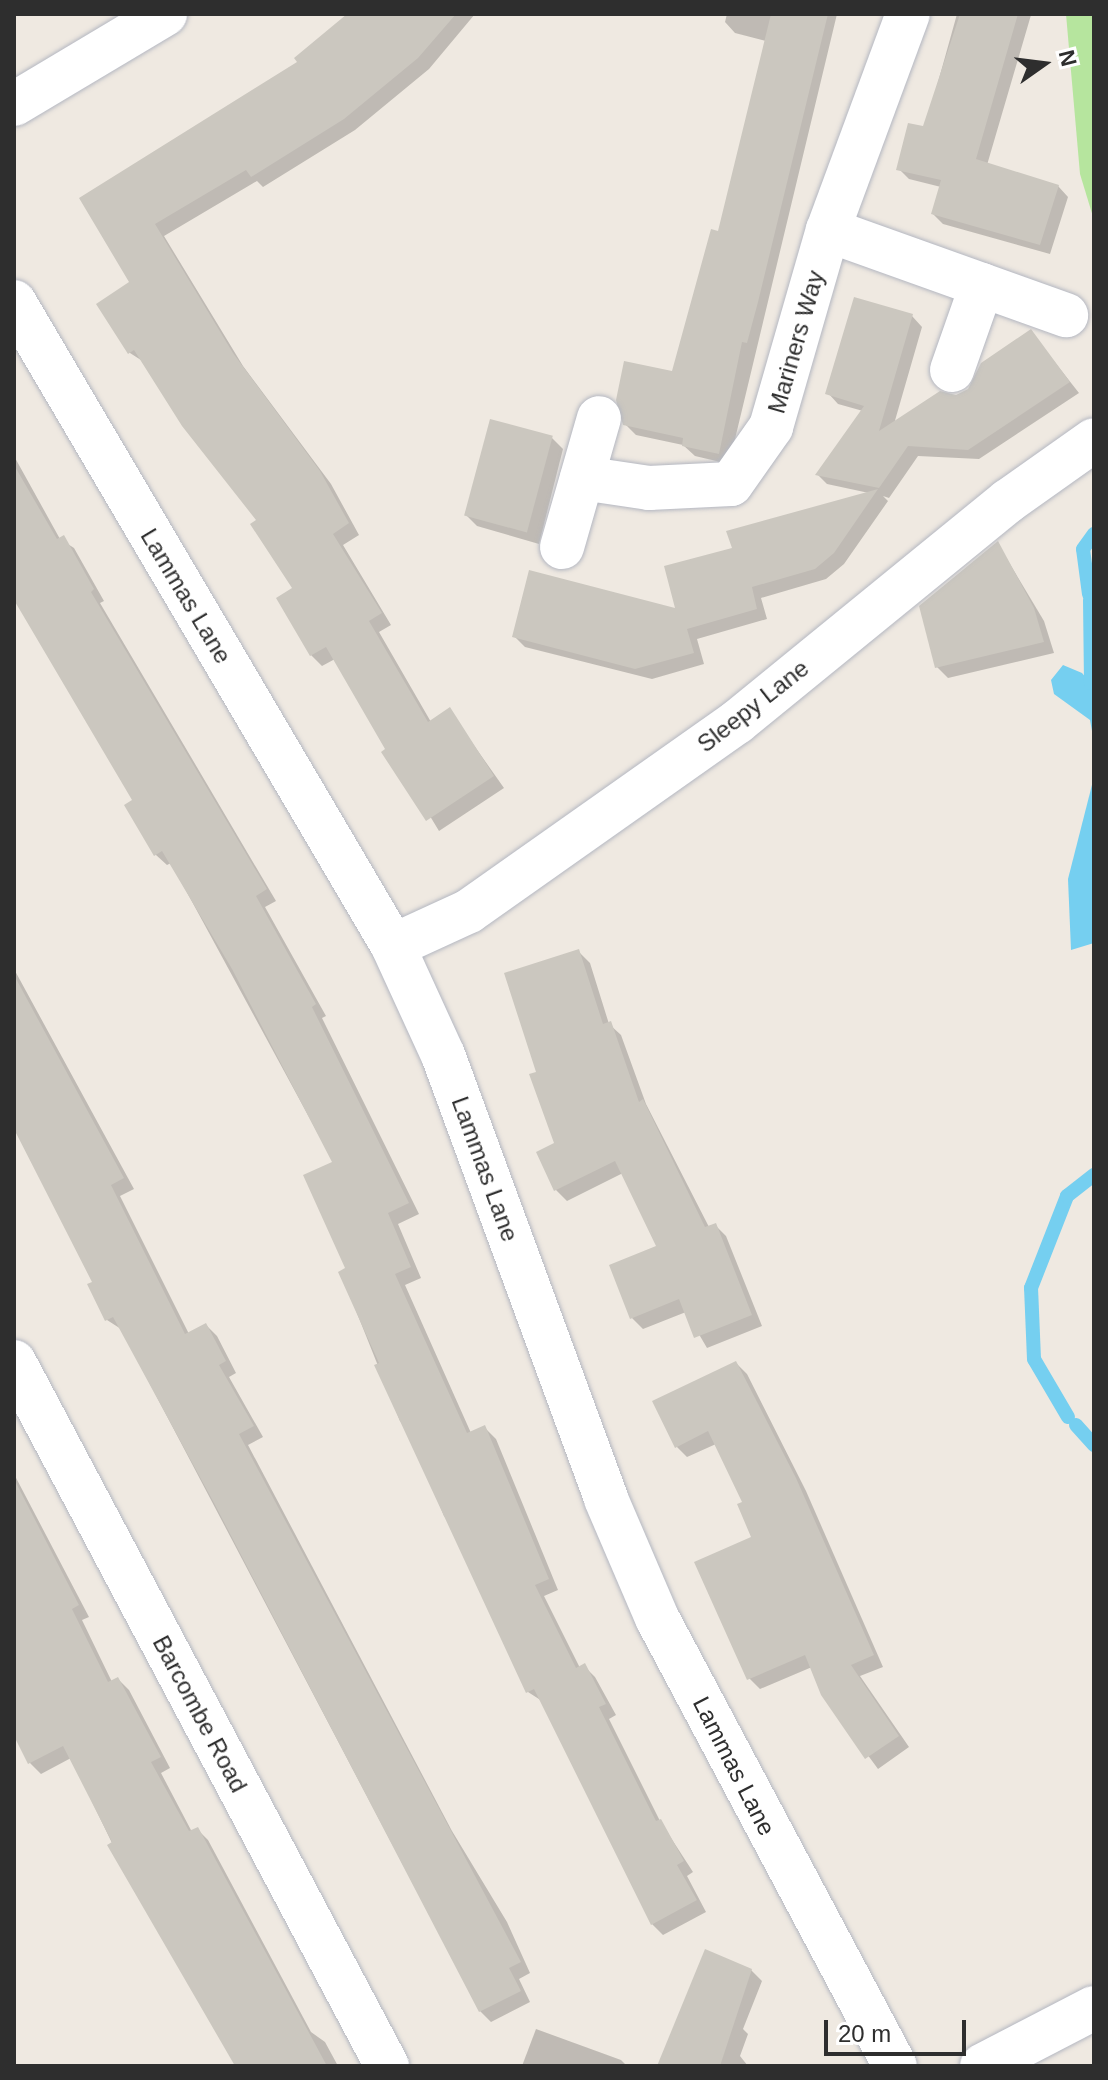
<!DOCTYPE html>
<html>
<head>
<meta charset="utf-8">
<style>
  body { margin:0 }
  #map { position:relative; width:1108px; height:2080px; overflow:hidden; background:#efe9e1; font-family:Arial,sans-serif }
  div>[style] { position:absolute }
  .green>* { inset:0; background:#b6e59e }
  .water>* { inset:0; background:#75cff0 }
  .shadow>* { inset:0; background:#0003 }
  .stream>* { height:14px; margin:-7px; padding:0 7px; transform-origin:7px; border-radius:7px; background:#75cff0 }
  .building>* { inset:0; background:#cbc7bf; transform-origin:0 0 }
  .roads { filter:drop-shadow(0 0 2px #b4b7c1) drop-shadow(0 0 2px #b4b7c1) }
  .street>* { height:44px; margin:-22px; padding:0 22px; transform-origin:22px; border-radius:22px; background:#fff }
  .secondary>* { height:44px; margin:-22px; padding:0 22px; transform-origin:22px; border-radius:22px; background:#fff }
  span { translate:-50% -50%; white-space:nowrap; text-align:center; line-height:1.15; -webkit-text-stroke:6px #fff; paint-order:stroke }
  .street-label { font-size:24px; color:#2e2e2e }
  .frame { position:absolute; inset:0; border:16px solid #2e2e2e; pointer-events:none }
  .north { position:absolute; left:1004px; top:24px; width:80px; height:80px; -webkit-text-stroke:6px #fff; paint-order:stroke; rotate:76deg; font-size:22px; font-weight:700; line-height:32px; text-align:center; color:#2e2e2e }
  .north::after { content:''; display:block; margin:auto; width:28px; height:36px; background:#2e2e2e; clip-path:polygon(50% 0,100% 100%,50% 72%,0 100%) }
  .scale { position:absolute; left:824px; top:2020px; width:142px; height:36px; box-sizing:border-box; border:4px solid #2e2e2e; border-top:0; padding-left:10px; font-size:24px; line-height:28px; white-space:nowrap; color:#2e2e2e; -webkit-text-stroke:6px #fff; paint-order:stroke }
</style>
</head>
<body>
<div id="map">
  <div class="green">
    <div style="clip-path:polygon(1066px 14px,1094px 14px,1094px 220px,1080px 174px)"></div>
  </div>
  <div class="water">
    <div style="clip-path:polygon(1063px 665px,1082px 673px,1094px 687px,1094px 742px,1090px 720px,1054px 694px,1051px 680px)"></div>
    <div style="clip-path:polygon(1094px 777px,1094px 943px,1071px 950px,1068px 879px)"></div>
  </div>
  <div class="shadow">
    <div style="clip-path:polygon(350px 14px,475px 14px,429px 69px,355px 130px,263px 187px,257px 181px,164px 236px,243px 366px,331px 484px,359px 535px,343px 545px,391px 625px,379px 632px,431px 722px,449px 710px,504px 788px,439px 831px,335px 659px,322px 666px,311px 655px,295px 589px,258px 521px,144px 362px,130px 353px,99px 304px,131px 283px,81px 199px,300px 62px)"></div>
    <div style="clip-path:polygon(727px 14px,837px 14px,729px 464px,695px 456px,683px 445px,636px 435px,625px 424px,673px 373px,720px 234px,766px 41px,735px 33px,725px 22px)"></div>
    <div style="clip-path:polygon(957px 14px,1031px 15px,987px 165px,1058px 186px,1068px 197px,1050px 254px,943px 224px,933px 214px,941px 187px,909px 179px,899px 169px,925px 129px)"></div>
    <div style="clip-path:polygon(912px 316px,922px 327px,894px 424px,969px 391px,1031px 332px,1079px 393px,979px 459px,918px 456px,889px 498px,883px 496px,888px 501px,844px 564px,826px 579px,761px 598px,767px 619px,697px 639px,704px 664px,652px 679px,525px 647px,514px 636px,678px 611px,734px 549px,869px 493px,827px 484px,817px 474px,863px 411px,838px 404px,828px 393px)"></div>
    <div style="clip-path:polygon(552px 438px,563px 449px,539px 544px,477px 526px,466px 515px)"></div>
    <div style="clip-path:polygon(14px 456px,60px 539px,74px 548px,104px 601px,100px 603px,276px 901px,265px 907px,326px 1016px,322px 1018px,419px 1214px,398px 1224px,421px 1278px,405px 1285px,471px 1433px,485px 1428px,496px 1439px,558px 1590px,544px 1596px,580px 1668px,584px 1666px,595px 1677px,616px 1715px,609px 1719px,660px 1821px,693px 1872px,687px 1876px,706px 1912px,663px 1935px,652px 1924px,542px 1701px,528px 1692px,454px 1527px,444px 1516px,409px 1430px,400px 1421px,341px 1273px,348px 1269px,334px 1163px,171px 863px,167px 865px,156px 855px,135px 801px,14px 596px)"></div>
    <div style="clip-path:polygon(998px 544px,1044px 621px,1054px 653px,948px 678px,937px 667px)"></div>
    <div style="clip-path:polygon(579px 952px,590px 963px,609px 1024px,621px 1035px,646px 1104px,709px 1227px,715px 1225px,726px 1236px,762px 1326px,707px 1348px,686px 1312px,643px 1329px,632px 1318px,659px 1247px,623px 1173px,567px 1201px,556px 1190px,557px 1144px,538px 1073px)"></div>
    <div style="clip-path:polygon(14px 969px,134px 1189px,120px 1196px,189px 1334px,206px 1325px,217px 1336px,236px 1373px,229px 1377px,263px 1437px,248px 1445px,452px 1831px,507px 1922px,530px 1973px,519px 1979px,530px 2002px,491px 2022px,480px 2011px,121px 1329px,107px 1320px,95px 1283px,14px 1128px)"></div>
    <div style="clip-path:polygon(736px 1363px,747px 1374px,806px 1491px,883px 1667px,860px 1676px,909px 1747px,878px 1769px,823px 1694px,812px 1667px,760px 1689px,749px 1678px,754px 1538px,744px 1503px,716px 1444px,687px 1457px,676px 1446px)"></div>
    <div style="clip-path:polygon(14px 1474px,89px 1617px,82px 1620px,112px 1682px,118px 1679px,129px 1690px,170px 1768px,161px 1773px,192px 1832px,197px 1829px,208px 1840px,311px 2032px,325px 2042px,338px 2066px,238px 2066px,138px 1897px,71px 1758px,41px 1774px,30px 1763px,14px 1732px)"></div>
    <div style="clip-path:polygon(751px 1970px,762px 1981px,743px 2029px,748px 2034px,740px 2056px,748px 2066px,659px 2066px)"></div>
    <div style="clip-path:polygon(536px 2029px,621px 2060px,627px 2066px,522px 2066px)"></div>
  </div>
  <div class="stream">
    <div style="left:1089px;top:594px;width:45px;rotate:-97.6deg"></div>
    <div style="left:1083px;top:549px;width:19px;rotate:-54deg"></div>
    <div style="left:1090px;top:600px;width:83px;rotate:89.3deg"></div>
    <div style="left:1068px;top:1417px;width:67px;rotate:-120.4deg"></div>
    <div style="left:1034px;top:1359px;width:71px;rotate:-92.4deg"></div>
    <div style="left:1031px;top:1288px;width:99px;rotate:-68.6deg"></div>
    <div style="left:1067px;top:1196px;width:34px;rotate:-38deg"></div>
    <div style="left:1076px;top:1425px;width:27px;rotate:48deg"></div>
  </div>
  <div class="building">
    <div style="clip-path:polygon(347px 14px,456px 14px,418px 58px,344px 119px,251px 177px,246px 170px,155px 224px,233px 353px,320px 471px,349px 523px,333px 534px,382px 613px,369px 621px,428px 722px,450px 707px,494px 776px,426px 821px,381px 752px,385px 749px,326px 647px,310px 656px,276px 598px,292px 588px,250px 524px,256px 520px,182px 426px,134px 350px,128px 354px,96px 304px,129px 282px,79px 198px,297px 62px,294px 58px)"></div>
    <div style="clip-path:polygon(771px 14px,828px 14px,758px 302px,747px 343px,742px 342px,719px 454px,682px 446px,683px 438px,623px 425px,616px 400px,624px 361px,672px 371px,711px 229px,718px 231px)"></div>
    <div style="clip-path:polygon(960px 14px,1018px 14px,976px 159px,1059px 185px,1040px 245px,931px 214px,941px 180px,896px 170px,908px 123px,923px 126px)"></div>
    <div style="clip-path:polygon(854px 297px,913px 314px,879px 431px,940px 391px,956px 395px,968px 389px,981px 363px,1031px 329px,1070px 382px,968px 450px,908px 446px,879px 488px,815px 475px,864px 406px,825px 394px)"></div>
    <div style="left:490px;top:419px;width:65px;height:100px;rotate:15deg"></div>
    <div style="clip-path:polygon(14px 465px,57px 539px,64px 535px,94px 589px,91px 592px,267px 889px,256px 896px,316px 1004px,312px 1007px,409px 1203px,388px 1213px,411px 1267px,395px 1274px,467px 1433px,485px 1425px,549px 1579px,535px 1585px,576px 1668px,585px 1663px,606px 1704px,599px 1707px,656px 1821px,661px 1819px,684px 1861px,677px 1865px,697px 1900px,651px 1925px,534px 1689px,526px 1693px,374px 1365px,379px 1363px,338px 1272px,345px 1268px,303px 1175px,332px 1162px,232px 969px,162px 851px,154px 856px,124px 805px,132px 800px,14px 600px)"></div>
    <div style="clip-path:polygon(878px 489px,834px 553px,815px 569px,752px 587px,757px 609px,687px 629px,694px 653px,635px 669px,512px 637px,529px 570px,675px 608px,664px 566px,732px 548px,726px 531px)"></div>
    <div style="clip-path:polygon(998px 541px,1034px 608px,1044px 642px,935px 668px,919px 606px)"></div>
    <div style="clip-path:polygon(579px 949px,603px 1024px,611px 1021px,639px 1102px,643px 1099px,705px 1227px,716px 1223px,752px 1315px,694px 1338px,679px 1299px,630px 1319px,609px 1265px,656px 1246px,615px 1161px,554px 1191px,536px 1152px,554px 1143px,529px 1074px,536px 1072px,504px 973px)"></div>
    <div style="clip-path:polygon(14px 975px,124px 1178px,111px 1185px,185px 1334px,206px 1323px,226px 1361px,219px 1365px,254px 1426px,239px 1434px,521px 1962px,509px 1968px,521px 1991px,479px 2012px,214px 1503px,113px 1317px,105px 1321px,87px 1284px,92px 1282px,14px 1129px)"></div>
    <div style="clip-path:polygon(736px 1361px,796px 1478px,874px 1655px,851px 1665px,899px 1736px,865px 1759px,821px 1695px,805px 1655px,747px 1680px,694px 1562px,751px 1537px,737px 1504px,742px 1502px,708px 1431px,675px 1448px,652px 1401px)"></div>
    <div style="clip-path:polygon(14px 1479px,79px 1605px,72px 1609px,108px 1682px,118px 1677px,161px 1757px,151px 1762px,189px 1831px,198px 1827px,327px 2066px,235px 2066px,107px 1845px,112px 1842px,63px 1746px,28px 1764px,14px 1736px)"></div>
    <div style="clip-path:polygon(705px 1949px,752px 1969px,720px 2066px,657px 2066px)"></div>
  </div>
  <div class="roads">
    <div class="street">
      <div style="left:828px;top:230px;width:253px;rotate:19.7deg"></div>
      <div style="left:14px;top:302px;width:747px;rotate:59.52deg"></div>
      <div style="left:393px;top:946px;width:120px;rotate:65.4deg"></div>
      <div style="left:443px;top:1055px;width:473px;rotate:69.8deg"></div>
      <div style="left:606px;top:1499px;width:129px;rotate:66.8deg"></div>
      <div style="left:657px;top:1618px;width:507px;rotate:62.02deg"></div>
      <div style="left:952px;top:370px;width:90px;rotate:-70.6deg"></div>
      <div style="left:582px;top:478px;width:68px;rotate:8.5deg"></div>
      <div style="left:649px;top:488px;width:82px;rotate:-2.8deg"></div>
      <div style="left:731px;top:484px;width:70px;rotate:-54.9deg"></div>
      <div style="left:771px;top:427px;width:205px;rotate:-73.9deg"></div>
      <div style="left:828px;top:230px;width:230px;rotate:-69.7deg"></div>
      <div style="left:562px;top:547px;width:134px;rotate:-74deg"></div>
      <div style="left:393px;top:946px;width:84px;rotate:-24.7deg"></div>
      <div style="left:469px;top:911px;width:328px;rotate:-35.2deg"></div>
      <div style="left:737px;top:722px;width:350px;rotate:-39.2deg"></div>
      <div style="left:1008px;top:501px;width:105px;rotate:-35.3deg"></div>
      <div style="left:14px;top:1362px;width:797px;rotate:62.08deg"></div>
      <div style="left:982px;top:2066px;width:126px;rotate:-27.4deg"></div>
    </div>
    <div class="secondary">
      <div style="left:14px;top:104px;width:176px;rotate:-30.8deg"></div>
    </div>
  </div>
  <div class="street-label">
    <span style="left:796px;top:342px;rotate:-74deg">Mariners Way</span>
    <span style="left:186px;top:596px;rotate:59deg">Lammas Lane</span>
    <span style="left:753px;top:706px;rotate:-38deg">Sleepy Lane</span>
    <span style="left:485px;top:1169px;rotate:70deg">Lammas Lane</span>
    <span style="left:200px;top:1714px;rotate:62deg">Barcombe Road</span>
    <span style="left:734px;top:1766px;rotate:63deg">Lammas Lane</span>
  </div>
  <div class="frame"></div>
  <div class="north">N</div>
  <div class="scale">20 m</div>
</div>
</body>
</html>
